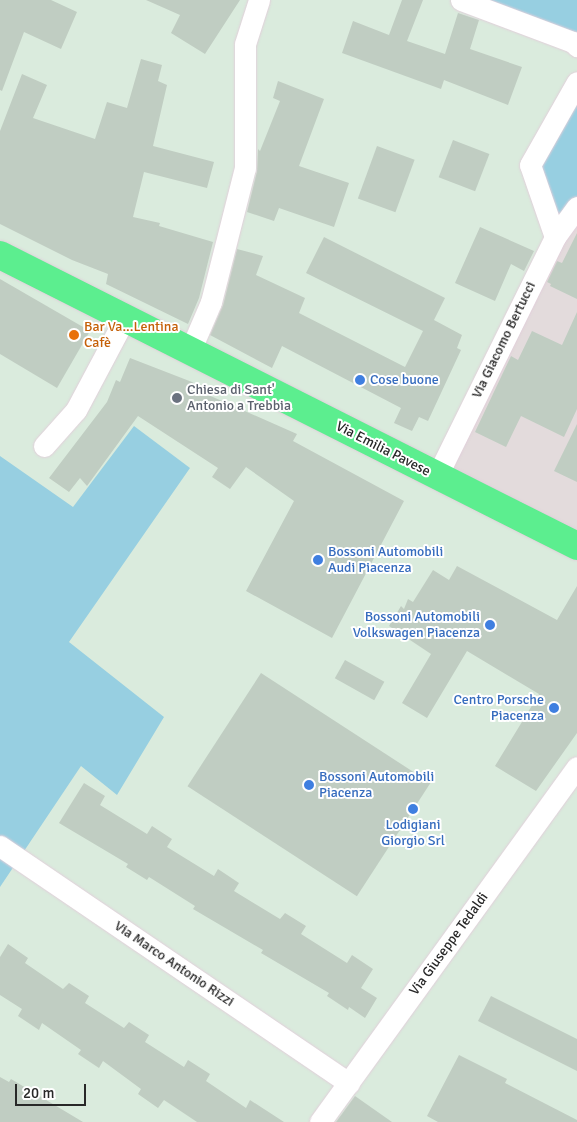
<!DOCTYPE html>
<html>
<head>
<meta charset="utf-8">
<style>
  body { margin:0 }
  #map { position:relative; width:577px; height:1122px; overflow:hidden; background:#daebdd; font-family:Signika,sans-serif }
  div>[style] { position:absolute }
  .industrial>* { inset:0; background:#e3dbdc }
  .green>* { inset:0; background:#97cfe1 }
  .building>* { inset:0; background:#c0cdc2; transform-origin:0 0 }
  .roads { filter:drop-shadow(0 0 1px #e1cfda) drop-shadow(0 0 1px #e1cfda) }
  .minor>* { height:21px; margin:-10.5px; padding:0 10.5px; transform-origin:10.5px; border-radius:10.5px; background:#fff }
  .primary>* { height:28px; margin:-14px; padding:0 14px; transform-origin:14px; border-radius:14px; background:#5cee8f }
  .dots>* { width:14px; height:14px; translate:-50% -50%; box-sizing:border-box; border:2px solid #fff; border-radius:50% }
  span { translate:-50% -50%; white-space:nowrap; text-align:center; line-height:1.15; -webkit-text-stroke:4px #fff; paint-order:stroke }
  .food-label { font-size:14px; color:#c56008 }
  .left { translate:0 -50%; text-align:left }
  .street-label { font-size:14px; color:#282828 }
  .shop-label { font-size:14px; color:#366cbe }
  .right { translate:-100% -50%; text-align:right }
  .worship-label { font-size:14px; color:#5b616d }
  .scale { position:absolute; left:15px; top:1084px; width:71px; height:22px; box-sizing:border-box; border:2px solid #282828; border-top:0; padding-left:6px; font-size:15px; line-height:18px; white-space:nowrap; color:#282828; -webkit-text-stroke:4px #fff; paint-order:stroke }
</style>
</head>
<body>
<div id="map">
  <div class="industrial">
    <div style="clip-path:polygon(577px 197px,577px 551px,438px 483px)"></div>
  </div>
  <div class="green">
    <div style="clip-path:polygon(480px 0,577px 0,577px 38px)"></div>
    <div style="clip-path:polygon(577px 94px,577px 197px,552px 238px,532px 168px)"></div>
    <div style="clip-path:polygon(134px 426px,190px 468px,69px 642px,164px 717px,117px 795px,81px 766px,0 887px,0 456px,73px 507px)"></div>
  </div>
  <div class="building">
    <div style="clip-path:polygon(0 0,51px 0,77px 12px,61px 49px,24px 32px,2px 91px,0 90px)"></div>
    <div style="clip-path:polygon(146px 0,240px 0,205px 54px,171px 33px,180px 15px)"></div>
    <div style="clip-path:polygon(402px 0,423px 0,407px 41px,445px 54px,458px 13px,479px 20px,470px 49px,522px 67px,508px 105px,444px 80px,441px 89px,342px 53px,353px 21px,389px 35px)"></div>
    <div style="clip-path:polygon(141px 59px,162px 65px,158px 81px,167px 85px,153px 146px,214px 162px,207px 188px,144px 172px,133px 217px,160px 223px,159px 226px,213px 242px,199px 298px,188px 324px,106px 284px,108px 274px,72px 260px,0 224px,0 131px,22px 74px,47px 85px,33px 118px,95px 139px,107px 102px,127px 108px)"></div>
    <div style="clip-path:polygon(278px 81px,324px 99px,299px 166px,349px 183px,334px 227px,279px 208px,274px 221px,247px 212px,257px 171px,258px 149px,260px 151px,280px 101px,273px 98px)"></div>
    <div style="left:453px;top:140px;width:39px;height:40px;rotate:21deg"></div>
    <div style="left:377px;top:146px;width:40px;height:56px;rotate:20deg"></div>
    <div style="clip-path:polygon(480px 227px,534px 251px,524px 271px,511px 264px,495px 301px,455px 283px)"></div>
    <div style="clip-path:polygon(577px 233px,577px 299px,550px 286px,551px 284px,547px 282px,557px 261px,562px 263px)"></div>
    <div style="clip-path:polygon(324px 237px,445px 298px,434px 320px,462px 335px,457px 348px,461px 350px,428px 421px,419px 417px,412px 431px,394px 423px,401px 408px,282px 346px,272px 368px,210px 335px,223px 305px,237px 249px,263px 256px,256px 275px,305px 298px,299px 313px,405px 367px,423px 331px,306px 273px)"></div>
    <div style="clip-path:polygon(0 279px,90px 331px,57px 388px,0 354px)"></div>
    <div style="clip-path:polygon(577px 312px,577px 409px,564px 437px,521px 416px,506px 447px,475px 432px,511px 356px,518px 360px,532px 331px,562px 345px)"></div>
    <div style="clip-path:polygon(130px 358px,192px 382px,207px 391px,206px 394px,297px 434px,293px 441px,404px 501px,332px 638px,246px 591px,294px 501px,246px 467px,230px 489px,212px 477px,218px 468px,138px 416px,87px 486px,80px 478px,69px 492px,49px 478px,107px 402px,116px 380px,120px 382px)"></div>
    <div style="clip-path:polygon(577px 424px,577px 482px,554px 471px)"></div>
    <div style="clip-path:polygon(457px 566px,557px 620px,577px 586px,577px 733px,536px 791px,495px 766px,539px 694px,467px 651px,427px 718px,402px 703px,431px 654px,389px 626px,401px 606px,404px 609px,408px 599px,413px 602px,433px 570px,449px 580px)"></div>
    <div style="left:345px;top:660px;width:45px;height:21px;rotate:29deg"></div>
    <div style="left:261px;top:673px;width:202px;height:135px;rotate:33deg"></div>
    <div style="clip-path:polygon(84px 783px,105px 796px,100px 805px,147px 834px,152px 826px,172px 839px,167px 847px,214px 876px,218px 869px,239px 883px,234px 891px,280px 919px,285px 913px,306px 926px,301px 934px,347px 963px,352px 955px,373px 969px,361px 988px,377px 998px,365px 1018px,349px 1007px,348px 1010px,327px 996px,329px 993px,261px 953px,263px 950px,193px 909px,195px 906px,149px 877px,147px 880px,126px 867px,128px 864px,59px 823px)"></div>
    <div style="clip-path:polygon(8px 944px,28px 958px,25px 963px,63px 989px,69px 983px,89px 996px,85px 1003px,124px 1028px,129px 1022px,149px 1035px,145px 1042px,184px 1067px,188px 1060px,210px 1074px,206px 1081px,246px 1108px,250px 1100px,284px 1122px,197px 1122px,164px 1100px,158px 1108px,138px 1094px,141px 1089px,103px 1061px,99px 1068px,78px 1054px,81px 1050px,42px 1023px,39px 1030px,18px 1016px,22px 1009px,0 995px,0 957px)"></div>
    <div style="clip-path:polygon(491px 996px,577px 1039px,577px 1071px,478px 1021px)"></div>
    <div style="clip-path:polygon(459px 1055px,507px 1079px,505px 1083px,577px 1120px,577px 1122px,438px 1122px,427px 1116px)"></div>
    <div style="clip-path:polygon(0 1077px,9px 1082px,11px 1079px,83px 1122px,0 1122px)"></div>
    <div style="clip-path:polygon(355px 1096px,392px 1122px,336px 1122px)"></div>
  </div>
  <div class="roads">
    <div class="minor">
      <div style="left:461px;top:0;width:120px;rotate:20.6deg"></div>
      <div style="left:573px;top:42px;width:6px;rotate:45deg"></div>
      <div style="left:555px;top:237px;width:76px;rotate:-109.1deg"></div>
      <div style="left:530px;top:165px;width:95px;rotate:-60.5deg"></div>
      <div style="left:190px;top:351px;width:53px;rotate:-66.8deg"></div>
      <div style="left:211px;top:302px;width:138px;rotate:-75.8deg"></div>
      <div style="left:245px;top:168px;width:124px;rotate:-90deg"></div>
      <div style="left:245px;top:44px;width:46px;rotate:-72.3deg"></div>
      <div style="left:44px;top:446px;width:48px;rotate:-48.4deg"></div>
      <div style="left:76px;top:410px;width:104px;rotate:-62deg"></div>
      <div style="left:437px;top:476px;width:267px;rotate:-63.7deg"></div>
      <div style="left:555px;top:237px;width:37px;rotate:-54deg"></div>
      <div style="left:0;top:846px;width:422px;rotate:34.2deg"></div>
      <div style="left:320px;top:1122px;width:438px;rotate:-54.1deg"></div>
    </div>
    <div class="primary">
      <div style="left:0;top:255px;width:646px;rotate:26.76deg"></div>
    </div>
  </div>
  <div class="dots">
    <div style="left:74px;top:335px;background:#e8710a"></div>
    <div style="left:360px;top:380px;background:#3f7fe0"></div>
    <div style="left:177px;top:398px;background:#6b7280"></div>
    <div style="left:318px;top:560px;background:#3f7fe0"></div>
    <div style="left:490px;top:625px;background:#3f7fe0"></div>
    <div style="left:554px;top:708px;background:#3f7fe0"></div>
    <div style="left:309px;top:785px;background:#3f7fe0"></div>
    <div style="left:413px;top:809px;background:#3f7fe0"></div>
  </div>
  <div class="food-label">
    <span class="left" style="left:84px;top:335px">Bar Va...Lentina<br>Cafè</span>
  </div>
  <div class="street-label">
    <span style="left:504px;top:340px;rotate:-64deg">Via Giacomo Bertucci</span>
    <span style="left:383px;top:449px;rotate:27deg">Via Emilia Pavese</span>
    <span style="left:449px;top:944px;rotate:-54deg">Via Giuseppe Tedaldi</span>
    <span style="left:174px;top:964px;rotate:34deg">Via Marco Antonio Rizzi</span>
  </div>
  <div class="shop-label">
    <span class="left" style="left:370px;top:380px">Cose buone</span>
    <span class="left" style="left:328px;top:560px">Bossoni Automobili<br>Audi Piacenza</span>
    <span class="right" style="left:480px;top:625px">Bossoni Automobili<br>Volkswagen Piacenza</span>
    <span class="right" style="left:544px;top:708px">Centro Porsche<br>Piacenza</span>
    <span class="left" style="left:319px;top:785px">Bossoni Automobili<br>Piacenza</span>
    <span style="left:413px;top:833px">Lodigiani<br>Giorgio Srl</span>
  </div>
  <div class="worship-label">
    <span class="left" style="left:187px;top:398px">Chiesa di Sant'<br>Antonio a Trebbia</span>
  </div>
  <div class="scale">20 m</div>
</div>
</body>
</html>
